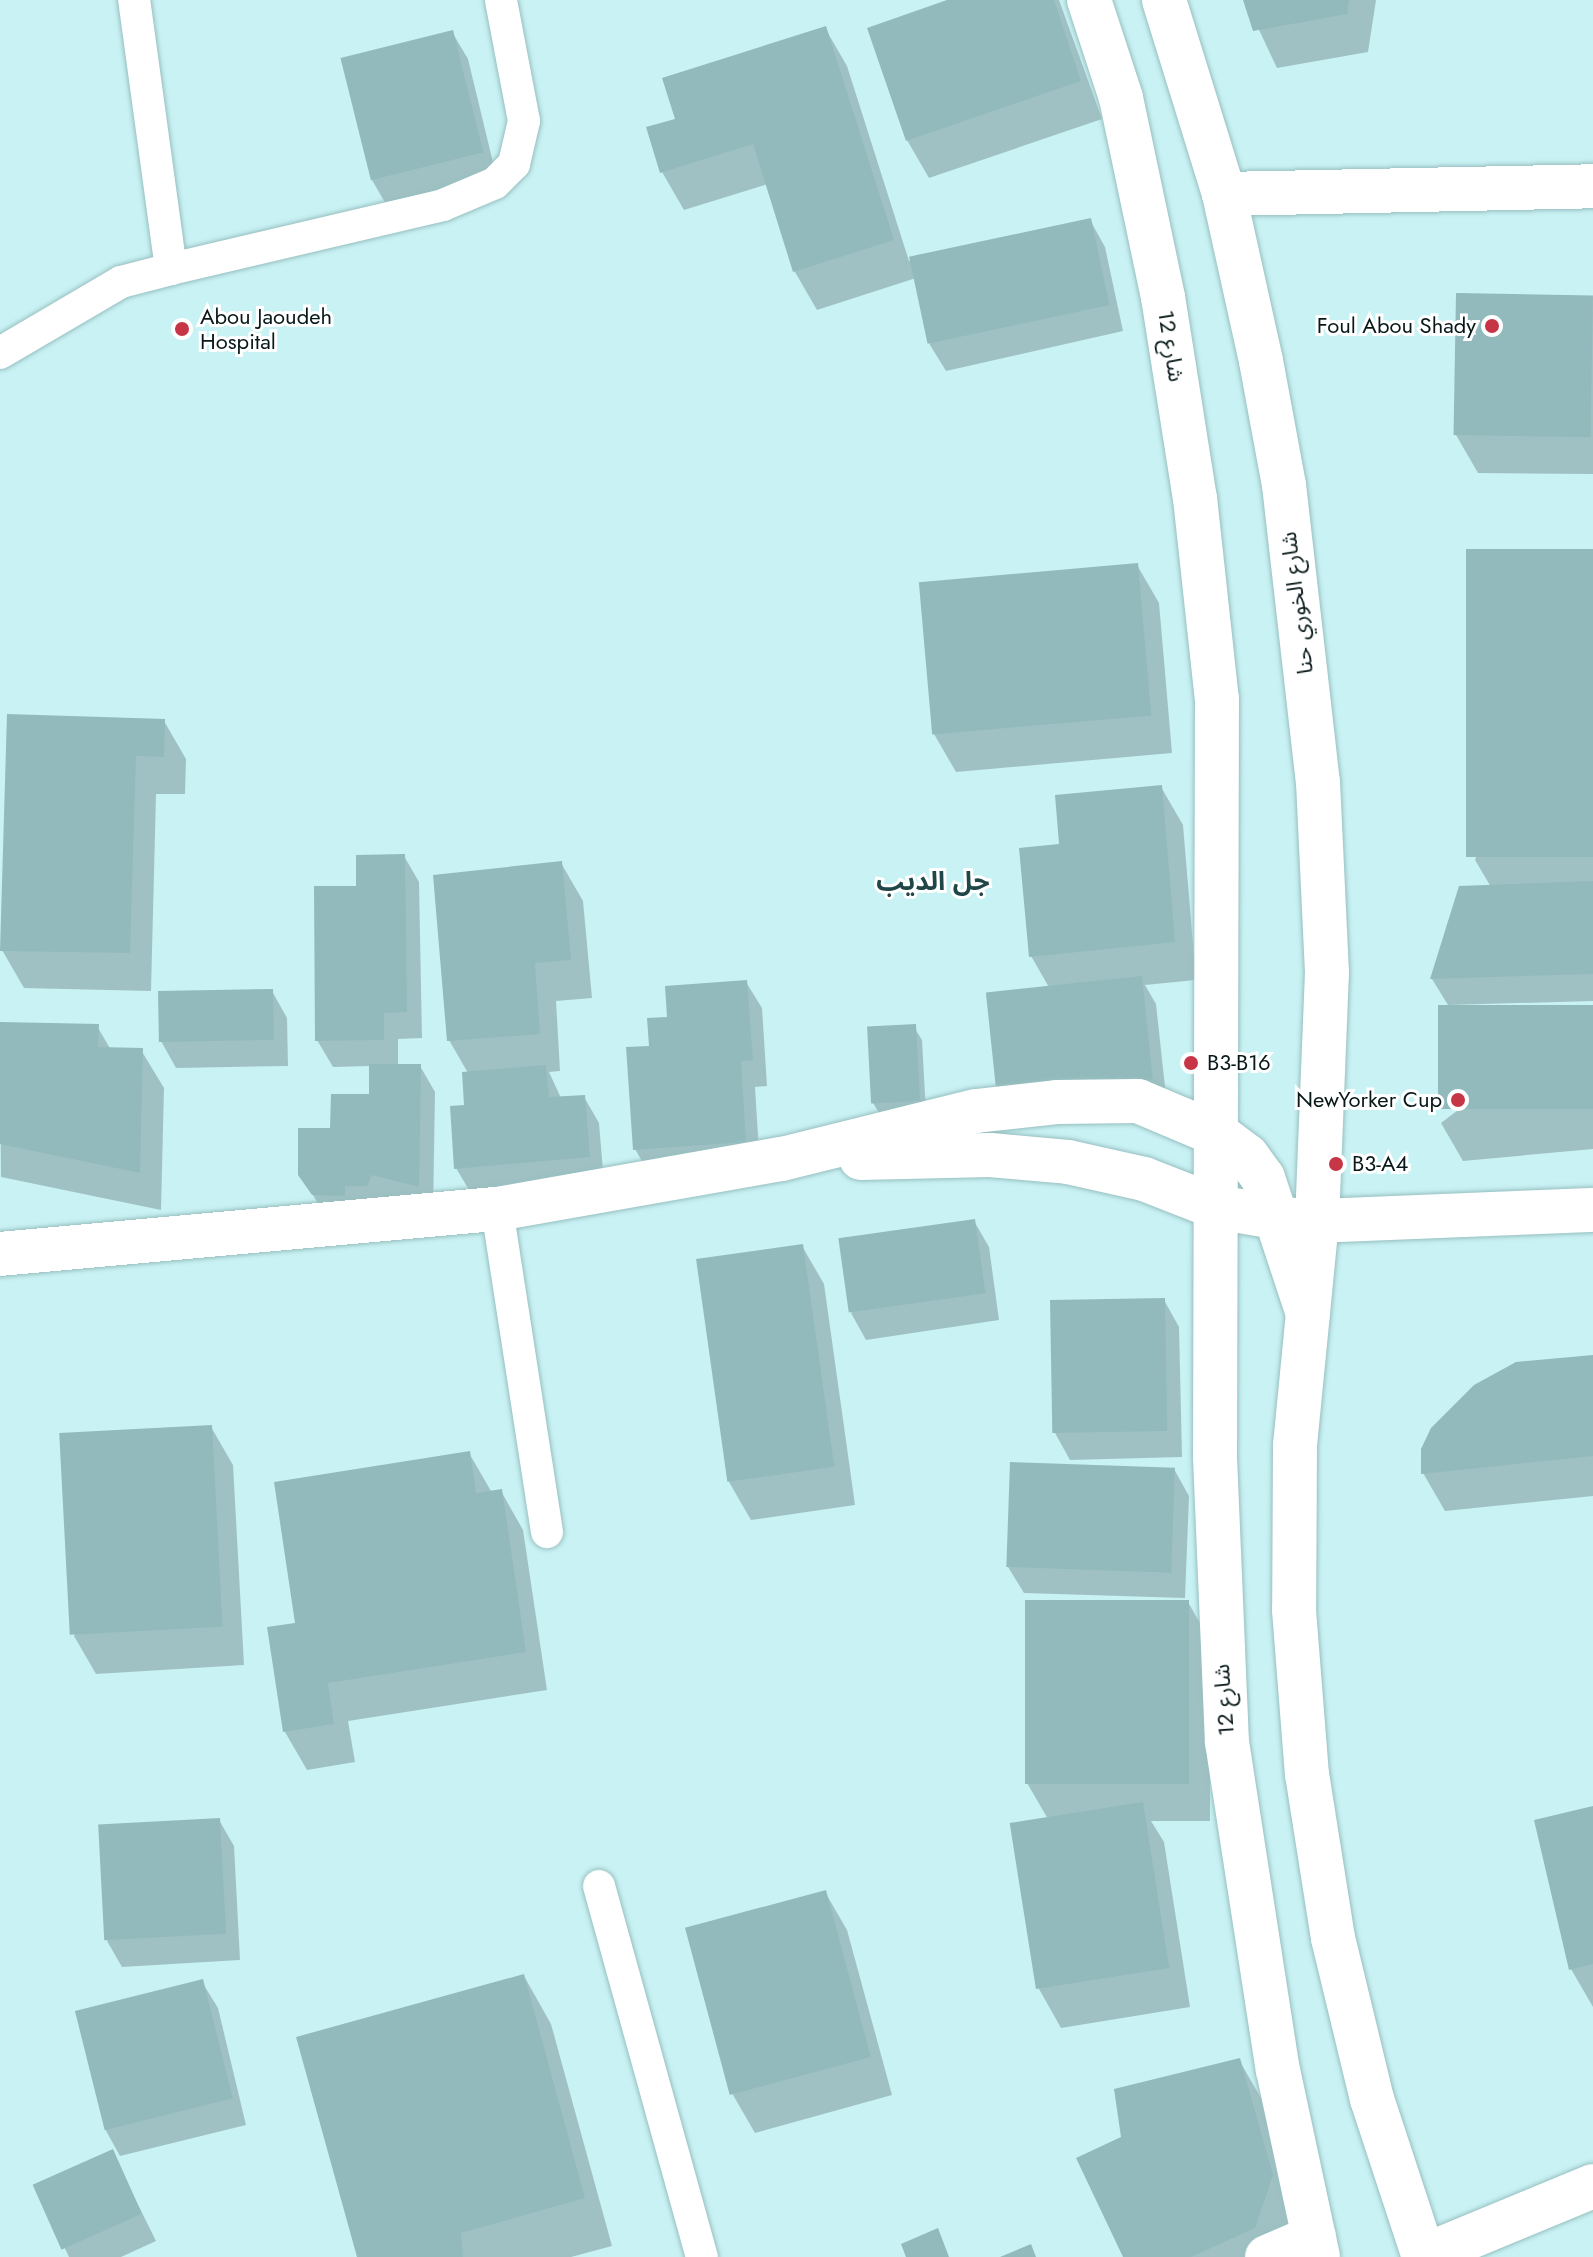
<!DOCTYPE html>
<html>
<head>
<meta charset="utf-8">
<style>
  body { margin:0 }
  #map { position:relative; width:1593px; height:2257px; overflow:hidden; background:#c9f2f4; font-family:Jost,"Noto Sans Arabic",sans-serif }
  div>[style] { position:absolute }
  .shadow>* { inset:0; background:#0003 }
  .building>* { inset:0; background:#92babc; transform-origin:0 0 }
  .roads { filter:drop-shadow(0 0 2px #97bfc0) drop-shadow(0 0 2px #97bfc0) }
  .service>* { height:32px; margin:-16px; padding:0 16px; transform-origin:16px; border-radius:16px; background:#fff }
  .minor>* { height:44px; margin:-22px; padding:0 22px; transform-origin:22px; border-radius:22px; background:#fff }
  .tertiary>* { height:44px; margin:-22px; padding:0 22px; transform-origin:22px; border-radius:22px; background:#fff }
  .secondary>* { height:44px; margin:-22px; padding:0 22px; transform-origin:22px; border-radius:22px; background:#fff }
  .motorway>* { height:44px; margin:-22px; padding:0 22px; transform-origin:22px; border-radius:22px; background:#fff }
  .dots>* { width:22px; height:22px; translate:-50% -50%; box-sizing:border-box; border:4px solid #fff; border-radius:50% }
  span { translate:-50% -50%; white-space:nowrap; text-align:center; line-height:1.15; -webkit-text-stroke:6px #fff; paint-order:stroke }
  .poi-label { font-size:22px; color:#081819 }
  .left { translate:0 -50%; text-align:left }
  .right { translate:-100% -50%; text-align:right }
  .street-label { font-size:22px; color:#081819 }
  .quarter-label { font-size:26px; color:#214648; font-weight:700 }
</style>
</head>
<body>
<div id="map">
  <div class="shadow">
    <div style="clip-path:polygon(953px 0,1059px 0,1102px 119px,929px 178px,907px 140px)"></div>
    <div style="clip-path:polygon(1245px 0,1376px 0,1368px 52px,1277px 68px)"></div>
    <div style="clip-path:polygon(825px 28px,847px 66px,909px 261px,1090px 220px,1105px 247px,1123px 331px,946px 371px,930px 345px,916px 278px,817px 310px,795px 272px,768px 184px,684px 210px,662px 172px,677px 120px)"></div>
    <div style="clip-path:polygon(452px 32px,468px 59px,497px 179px,387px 206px,372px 180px,342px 60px)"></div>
    <div style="clip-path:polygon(1593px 297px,1593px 474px,1478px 473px,1456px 435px)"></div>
    <div style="clip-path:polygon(1593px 551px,1593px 1001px,1448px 1005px,1432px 979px,1460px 888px,1491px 887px,1475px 860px)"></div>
    <div style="clip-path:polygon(1137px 565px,1159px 603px,1172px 753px,956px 772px,934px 734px)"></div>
    <div style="clip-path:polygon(9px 716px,164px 721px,186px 759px,185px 794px,156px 794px,151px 991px,24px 988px,2px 950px)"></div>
    <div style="clip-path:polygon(1161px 787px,1183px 825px,1196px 980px,1145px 985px,1156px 1004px,1167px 1105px,1050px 989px,1031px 956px,1061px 846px)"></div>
    <div style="clip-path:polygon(404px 856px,419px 882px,422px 1038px,398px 1039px,398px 1066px,420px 1066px,435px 1092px,433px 1213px,329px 1221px,300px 1174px,331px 1130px,371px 1096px,371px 1066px,333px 1067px,317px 1040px,358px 888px)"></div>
    <div style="clip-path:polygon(561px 863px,583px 901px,592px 998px,556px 1001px,560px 1071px,549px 1072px,561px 1098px,584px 1097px,599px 1123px,604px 1183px,472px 1195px,456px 1168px,468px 1073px,449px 1040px)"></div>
    <div style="clip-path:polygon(746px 982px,762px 1008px,767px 1086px,755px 1087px,760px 1168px,650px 1175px,635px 1149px,651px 1048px,669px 1019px)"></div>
    <div style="clip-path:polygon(272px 991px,287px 1018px,288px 1066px,176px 1068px,161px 1041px)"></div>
    <div style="clip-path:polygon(1593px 1007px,1593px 1149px,1463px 1161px,1441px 1123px)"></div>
    <div style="clip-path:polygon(0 1024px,97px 1026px,111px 1050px,141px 1050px,164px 1088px,161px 1210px,1px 1177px)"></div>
    <div style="clip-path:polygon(914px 1027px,922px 1040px,926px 1113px,881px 1116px,873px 1103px)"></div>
    <div style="clip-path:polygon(974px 1221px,989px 1247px,999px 1320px,866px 1340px,851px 1313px)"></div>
    <div style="clip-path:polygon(802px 1246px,824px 1284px,855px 1505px,751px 1520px,729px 1482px)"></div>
    <div style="clip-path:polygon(1164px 1300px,1179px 1327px,1182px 1457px,1070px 1460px,1055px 1433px)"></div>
    <div style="clip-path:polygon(1593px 1357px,1593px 1496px,1445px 1511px,1423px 1473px)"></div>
    <div style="clip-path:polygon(211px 1427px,233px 1465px,244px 1665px,96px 1674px,74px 1636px)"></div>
    <div style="clip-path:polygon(469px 1453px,491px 1491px,501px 1491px,523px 1530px,547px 1690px,348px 1721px,355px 1762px,307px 1770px,285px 1732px)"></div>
    <div style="clip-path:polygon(1174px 1469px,1189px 1496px,1185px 1598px,1024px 1593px,1008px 1567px)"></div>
    <div style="clip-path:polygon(1188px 1602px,1210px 1641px,1210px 1821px,1151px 1821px,1164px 1842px,1190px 2007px,1061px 2028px,1039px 1989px,1048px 1819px,1027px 1783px)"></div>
    <div style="clip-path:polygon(1593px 1809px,1593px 2007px,1571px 1969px)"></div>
    <div style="clip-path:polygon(219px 1820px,234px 1846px,240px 1960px,122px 1967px,107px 1941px)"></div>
    <div style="clip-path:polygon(825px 1892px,847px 1930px,892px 2095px,755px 2133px,733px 2095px)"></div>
    <div style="clip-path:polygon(524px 1976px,551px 2024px,612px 2246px,571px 2257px,359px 2257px)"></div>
    <div style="clip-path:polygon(202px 1982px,218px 2008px,246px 2125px,120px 2156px,105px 2129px)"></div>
    <div style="clip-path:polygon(1239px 2060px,1261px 2098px,1294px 2215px,1280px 2257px,1125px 2257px,1123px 2138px)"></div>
    <div style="clip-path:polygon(112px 2152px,156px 2241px,121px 2257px,69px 2257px,36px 2187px)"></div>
  </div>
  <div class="building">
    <div style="clip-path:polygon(947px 0,1054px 0,1081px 81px,906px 141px,867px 28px)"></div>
    <div style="clip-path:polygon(1243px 0,1349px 0,1347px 14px,1253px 31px)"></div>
    <div style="clip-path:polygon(826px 26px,894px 240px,793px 272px,753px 144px,660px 173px,646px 127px,675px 119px,662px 78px)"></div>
    <div style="left:453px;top:30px;width:126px;height:116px;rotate:76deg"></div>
    <div style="left:1091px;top:218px;width:89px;height:186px;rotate:78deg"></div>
    <div style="left:1456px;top:293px;width:137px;height:142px;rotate:1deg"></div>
    <div style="left:1593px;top:549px;width:308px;height:127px;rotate:90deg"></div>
    <div style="left:1138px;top:563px;width:153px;height:220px;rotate:85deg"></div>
    <div style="clip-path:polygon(7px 714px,165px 719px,164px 757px,136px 756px,130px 953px,0 951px)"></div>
    <div style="clip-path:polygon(1162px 785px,1175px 942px,1029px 957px,1019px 848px,1059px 844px,1055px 795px)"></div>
    <div style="clip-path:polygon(405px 854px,407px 1012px,384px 1013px,384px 1040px,315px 1041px,314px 886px,356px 886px,356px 855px)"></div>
    <div style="clip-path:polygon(562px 861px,571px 960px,535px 963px,540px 1034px,447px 1041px,433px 875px)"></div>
    <div style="clip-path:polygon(1593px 881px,1593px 974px,1430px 979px,1459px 886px)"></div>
    <div style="left:1142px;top:976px;width:104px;height:157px;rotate:84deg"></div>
    <div style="clip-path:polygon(747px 980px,753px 1060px,741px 1061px,746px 1142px,633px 1150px,626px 1047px,649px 1046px,647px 1018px,667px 1017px,665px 986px)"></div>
    <div style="left:273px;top:989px;width:51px;height:115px;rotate:89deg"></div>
    <div style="left:1593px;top:1005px;width:104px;height:155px;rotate:90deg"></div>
    <div style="clip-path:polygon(0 1022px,99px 1024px,98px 1047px,143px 1048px,140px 1173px,0 1144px)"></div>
    <div style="left:916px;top:1024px;width:77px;height:49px;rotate:87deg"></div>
    <div style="clip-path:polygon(369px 1064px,421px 1064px,419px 1187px,372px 1175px,367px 1186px,345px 1186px,345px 1196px,312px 1195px,298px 1175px,298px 1128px,330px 1128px,331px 1094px,369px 1094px)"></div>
    <div style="clip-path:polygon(546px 1065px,549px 1097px,585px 1095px,590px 1157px,454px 1169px,450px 1106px,464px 1105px,462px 1072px)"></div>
    <div style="left:975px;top:1219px;width:75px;height:138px;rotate:82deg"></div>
    <div style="left:803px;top:1244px;width:225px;height:108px;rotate:82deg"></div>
    <div style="left:1165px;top:1298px;width:133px;height:115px;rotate:89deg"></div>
    <div style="clip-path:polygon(1593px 1355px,1593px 1456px,1421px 1474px,1421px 1449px,1431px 1428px,1474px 1385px,1516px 1362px)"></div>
    <div style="left:212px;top:1425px;width:202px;height:153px;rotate:87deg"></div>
    <div style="clip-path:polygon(470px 1451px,476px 1493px,502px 1489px,526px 1652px,328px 1683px,334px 1724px,283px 1732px,267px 1627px,295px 1623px,274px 1482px)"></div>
    <div style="left:1010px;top:1462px;width:165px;height:105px;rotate:2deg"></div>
    <div style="left:1189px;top:1600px;width:184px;height:164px;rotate:90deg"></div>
    <div style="left:1143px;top:1802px;width:168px;height:135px;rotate:81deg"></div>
    <div style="clip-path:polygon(1593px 1806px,1593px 1964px,1569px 1970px,1534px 1820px)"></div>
    <div style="left:220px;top:1818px;width:116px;height:122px;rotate:87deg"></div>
    <div style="left:826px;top:1890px;width:173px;height:146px;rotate:75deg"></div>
    <div style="clip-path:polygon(524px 1974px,585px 2198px,461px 2233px,463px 2257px,357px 2257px,296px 2037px)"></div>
    <div style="left:203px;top:1979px;width:123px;height:132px;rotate:76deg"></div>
    <div style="clip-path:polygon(1240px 2058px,1273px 2175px,1255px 2228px,1191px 2257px,1123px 2257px,1076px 2158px,1121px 2137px,1114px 2089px)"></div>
    <div style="left:113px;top:2149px;width:71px;height:88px;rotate:66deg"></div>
    <div style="clip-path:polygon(938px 2228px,949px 2257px,906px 2257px,901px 2244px)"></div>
    <div style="clip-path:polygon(1031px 2244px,1036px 2257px,1000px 2257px)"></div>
  </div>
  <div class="roads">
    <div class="service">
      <div style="left:171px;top:269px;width:279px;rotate:-13.2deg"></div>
      <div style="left:443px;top:205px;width:56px;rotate:-22.9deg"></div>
      <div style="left:495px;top:183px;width:27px;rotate:-45deg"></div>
      <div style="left:514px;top:164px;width:44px;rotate:-76.9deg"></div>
      <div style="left:524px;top:121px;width:123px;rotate:-100.8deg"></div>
      <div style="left:0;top:353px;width:140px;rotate:-30.4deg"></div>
      <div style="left:121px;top:282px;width:52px;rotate:-14.6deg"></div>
      <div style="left:171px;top:269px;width:272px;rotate:-97.8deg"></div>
      <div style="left:497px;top:1209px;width:327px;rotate:81.2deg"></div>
      <div style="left:599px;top:1886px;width:385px;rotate:74.5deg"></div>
    </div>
    <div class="minor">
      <div style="left:1224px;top:194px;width:369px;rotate:-1.2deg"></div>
      <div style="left:1424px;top:2256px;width:183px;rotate:-22.5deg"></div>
      <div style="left:1267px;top:2257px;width:51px;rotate:-23.1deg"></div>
    </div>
    <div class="tertiary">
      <div style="left:1089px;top:0;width:103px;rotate:71.9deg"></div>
      <div style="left:1121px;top:98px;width:203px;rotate:78.1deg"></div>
      <div style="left:1163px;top:297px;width:204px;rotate:81deg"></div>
      <div style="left:1195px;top:498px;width:202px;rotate:83.8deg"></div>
      <div style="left:1217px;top:699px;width:758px;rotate:90.15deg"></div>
      <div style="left:1215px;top:1457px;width:285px;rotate:87.6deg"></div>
      <div style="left:1227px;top:1742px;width:332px;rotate:81.2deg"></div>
      <div style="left:1278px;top:2070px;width:191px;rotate:77.9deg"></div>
      <div style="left:1164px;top:0;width:203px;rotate:72.8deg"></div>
      <div style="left:1224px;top:194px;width:171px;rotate:77.5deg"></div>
      <div style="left:1261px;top:361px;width:126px;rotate:79.5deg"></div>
      <div style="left:1284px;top:485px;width:299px;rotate:83.5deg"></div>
      <div style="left:1318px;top:782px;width:190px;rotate:87.3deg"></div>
      <div style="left:1327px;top:972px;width:249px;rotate:92.3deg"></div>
      <div style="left:1317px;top:1221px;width:225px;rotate:95.6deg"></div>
      <div style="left:1295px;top:1445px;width:165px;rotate:90.3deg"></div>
      <div style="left:1294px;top:1610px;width:165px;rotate:85.5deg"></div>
      <div style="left:1307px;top:1774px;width:166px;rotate:81deg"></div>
      <div style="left:1333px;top:1938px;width:166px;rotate:76.4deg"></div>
      <div style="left:1372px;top:2099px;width:166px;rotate:71.8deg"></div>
    </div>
    <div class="secondary">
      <div style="left:861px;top:1158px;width:129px;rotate:-1.3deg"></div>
      <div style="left:990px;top:1155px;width:78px;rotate:5.1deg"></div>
      <div style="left:1068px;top:1162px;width:78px;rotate:12.6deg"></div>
      <div style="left:1144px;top:1179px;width:77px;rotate:21.3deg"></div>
      <div style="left:1216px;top:1207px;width:84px;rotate:9.6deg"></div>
      <div style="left:0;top:1254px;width:499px;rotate:-5.2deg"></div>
      <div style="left:497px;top:1209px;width:289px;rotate:-10deg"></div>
      <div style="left:782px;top:1159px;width:200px;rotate:-13.9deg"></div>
      <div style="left:976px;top:1111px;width:81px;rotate:-6.3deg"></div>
      <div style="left:1057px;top:1102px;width:81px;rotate:-0.7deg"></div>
      <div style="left:1138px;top:1101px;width:88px;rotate:22.8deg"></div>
      <div style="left:1219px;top:1135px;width:35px;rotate:37deg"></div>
      <div style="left:1247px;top:1156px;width:27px;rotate:54deg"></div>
      <div style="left:1263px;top:1178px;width:143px;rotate:71.7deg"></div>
    </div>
    <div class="motorway">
      <div style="left:1317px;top:1221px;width:276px;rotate:-2.3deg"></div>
    </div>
  </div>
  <div class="dots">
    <div style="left:1492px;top:326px;background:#c63646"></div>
    <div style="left:182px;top:329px;background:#c63646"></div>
    <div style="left:1191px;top:1063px;background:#c63646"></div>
    <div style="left:1458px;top:1100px;background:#c63646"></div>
    <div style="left:1336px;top:1164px;background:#c63646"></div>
  </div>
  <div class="poi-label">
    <span class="left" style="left:200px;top:329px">Abou Jaoudeh<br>Hospital</span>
    <span class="right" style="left:1476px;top:326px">Foul Abou Shady</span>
    <span class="left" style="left:1207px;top:1063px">B3-B16</span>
    <span class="right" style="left:1442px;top:1100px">NewYorker Cup</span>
    <span class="left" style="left:1352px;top:1164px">B3-A4</span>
  </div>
  <div class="street-label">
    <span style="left:1171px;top:346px;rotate:81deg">شارع 12</span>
    <span style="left:1297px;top:603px;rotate:-97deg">شارع الخوري حنا</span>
    <span style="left:1224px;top:1700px;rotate:-94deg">شارع 12</span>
  </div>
  <div class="quarter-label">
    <span style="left:933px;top:882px">جل الديب</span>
  </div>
</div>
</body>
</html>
